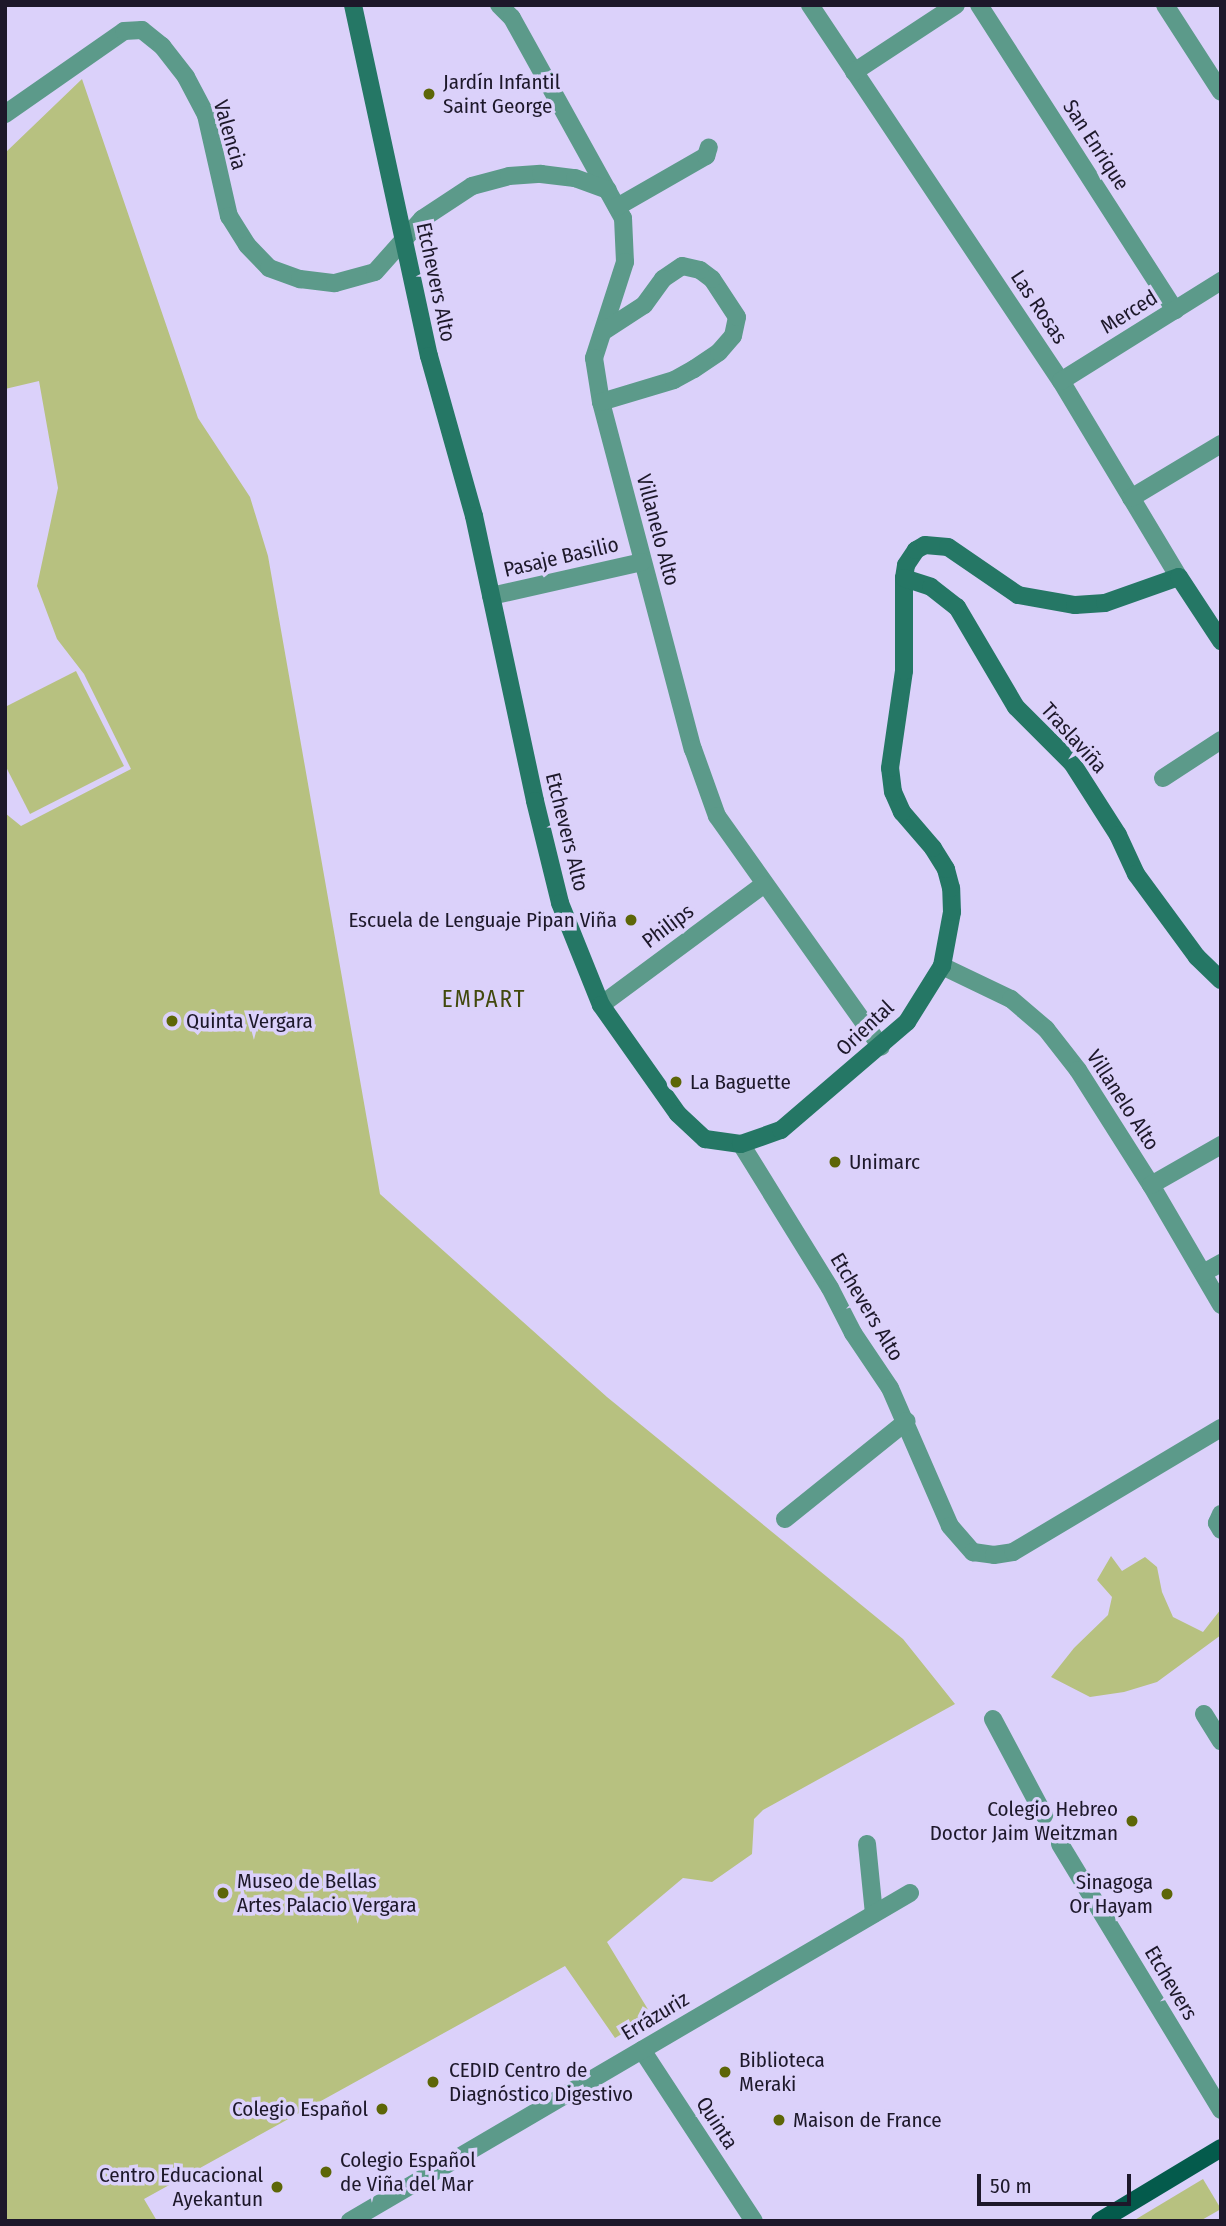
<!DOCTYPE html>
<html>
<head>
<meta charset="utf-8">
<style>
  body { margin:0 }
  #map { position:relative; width:1226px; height:2226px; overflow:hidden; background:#dbd1fa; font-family:"Fira Sans Condensed",sans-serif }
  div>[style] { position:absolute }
  .green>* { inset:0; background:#b7c180 }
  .street>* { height:18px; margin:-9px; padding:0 9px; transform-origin:9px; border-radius:9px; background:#5c9a8a }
  .secondary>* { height:18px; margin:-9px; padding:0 9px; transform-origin:9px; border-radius:9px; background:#257765 }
  .primary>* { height:18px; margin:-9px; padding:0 9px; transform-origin:9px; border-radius:9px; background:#045b4c }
  .dots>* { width:19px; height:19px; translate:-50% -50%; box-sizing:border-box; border:4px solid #dbd1fa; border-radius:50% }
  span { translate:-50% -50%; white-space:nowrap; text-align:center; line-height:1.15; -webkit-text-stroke:7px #dbd1fa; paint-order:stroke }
  .poi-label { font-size:21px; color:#1d182a }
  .left { translate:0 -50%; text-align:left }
  .right { translate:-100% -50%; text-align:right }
  .street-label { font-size:21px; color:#1d182a }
  .neighbourhood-label { font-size:23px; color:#42490d; letter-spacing:2px }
  .frame { position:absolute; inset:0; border:7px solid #1d182a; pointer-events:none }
  .scale { position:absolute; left:977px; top:2174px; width:154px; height:32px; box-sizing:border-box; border:4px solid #1d182a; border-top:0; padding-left:9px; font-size:21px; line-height:24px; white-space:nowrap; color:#1d182a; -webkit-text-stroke:5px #dbd1fa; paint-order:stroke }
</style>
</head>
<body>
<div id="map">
  <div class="green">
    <div style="clip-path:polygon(82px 79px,198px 418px,250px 497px,268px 556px,380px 1194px,607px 1397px,903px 1639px,955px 1704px,763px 1810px,754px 1819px,752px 1854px,712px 1882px,683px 1878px,607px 1942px,652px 2016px,615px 2038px,565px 1966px,144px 2199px,157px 2221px,5px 2221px,5px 813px,21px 826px,131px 769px,84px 674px,57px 639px,37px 586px,58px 488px,39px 381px,5px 389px,5px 153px)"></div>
    <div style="clip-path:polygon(76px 671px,124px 766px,30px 814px,5px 765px,5px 707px)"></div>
    <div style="clip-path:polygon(1111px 1556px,1122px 1571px,1145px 1557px,1157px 1567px,1162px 1592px,1173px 1617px,1203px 1632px,1221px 1609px,1221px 1635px,1157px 1682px,1124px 1692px,1090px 1697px,1051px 1677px,1074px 1648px,1108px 1615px,1112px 1597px,1097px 1580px)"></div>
    <div style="clip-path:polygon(1203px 2179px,1221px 2209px,1200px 2221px,1133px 2221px)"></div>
  </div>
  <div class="street">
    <div style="left:499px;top:5px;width:18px;rotate:45deg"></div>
    <div style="left:512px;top:18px;width:229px;rotate:61deg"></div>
    <div style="left:623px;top:218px;width:44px;rotate:87.4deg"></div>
    <div style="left:625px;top:262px;width:101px;rotate:107.9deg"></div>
    <div style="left:594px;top:358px;width:45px;rotate:81deg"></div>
    <div style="left:601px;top:402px;width:359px;rotate:75.2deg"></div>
    <div style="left:693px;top:749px;width:71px;rotate:70.3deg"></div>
    <div style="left:717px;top:816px;width:283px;rotate:54.6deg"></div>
    <div style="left:810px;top:5px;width:452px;rotate:56.3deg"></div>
    <div style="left:1061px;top:381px;width:229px;rotate:59deg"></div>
    <div style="left:979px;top:5px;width:363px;rotate:57.3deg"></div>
    <div style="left:1165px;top:5px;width:103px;rotate:57.2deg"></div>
    <div style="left:854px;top:72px;width:122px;rotate:-33.3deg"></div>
    <div style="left:5px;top:114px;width:145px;rotate:-34.9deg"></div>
    <div style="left:124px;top:31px;width:18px;rotate:-3deg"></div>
    <div style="left:142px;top:30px;width:26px;rotate:39deg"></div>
    <div style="left:162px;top:46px;width:39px;rotate:52deg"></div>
    <div style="left:186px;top:77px;width:43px;rotate:62.2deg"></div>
    <div style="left:206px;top:115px;width:104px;rotate:77.2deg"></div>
    <div style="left:229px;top:216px;width:34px;rotate:58deg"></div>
    <div style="left:247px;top:245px;width:32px;rotate:46deg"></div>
    <div style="left:269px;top:268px;width:33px;rotate:20deg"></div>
    <div style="left:300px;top:279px;width:35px;rotate:7deg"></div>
    <div style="left:335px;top:283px;width:41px;rotate:-15.4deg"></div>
    <div style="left:375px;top:272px;width:71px;rotate:-48.4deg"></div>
    <div style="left:422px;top:219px;width:60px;rotate:-33.4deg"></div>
    <div style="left:472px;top:186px;width:38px;rotate:-15deg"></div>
    <div style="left:509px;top:176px;width:32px;rotate:-4deg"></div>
    <div style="left:541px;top:174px;width:34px;rotate:7deg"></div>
    <div style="left:575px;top:178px;width:35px;rotate:20deg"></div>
    <div style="left:617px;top:207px;width:103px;rotate:-29.8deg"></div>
    <div style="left:706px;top:156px;width:9px;rotate:-72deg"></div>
    <div style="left:1061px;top:381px;width:189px;rotate:-32deg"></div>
    <div style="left:601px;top:402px;width:76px;rotate:-16.8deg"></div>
    <div style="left:674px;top:380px;width:23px;rotate:-29deg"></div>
    <div style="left:694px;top:369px;width:30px;rotate:-34deg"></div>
    <div style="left:719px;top:352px;width:21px;rotate:-49deg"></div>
    <div style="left:733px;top:336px;width:19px;rotate:-78deg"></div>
    <div style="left:737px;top:317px;width:45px;rotate:-123.3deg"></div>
    <div style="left:712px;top:279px;width:15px;rotate:-143deg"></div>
    <div style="left:700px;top:270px;width:18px;rotate:-167deg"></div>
    <div style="left:682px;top:266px;width:23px;rotate:146deg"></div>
    <div style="left:663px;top:279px;width:32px;rotate:126deg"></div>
    <div style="left:644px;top:305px;width:48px;rotate:147deg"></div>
    <div style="left:1131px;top:498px;width:105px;rotate:-31deg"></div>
    <div style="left:491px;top:596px;width:155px;rotate:-12.7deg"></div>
    <div style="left:1163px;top:778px;width:69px;rotate:-33.2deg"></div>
    <div style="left:942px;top:966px;width:76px;rotate:25.6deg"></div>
    <div style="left:1011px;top:999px;width:46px;rotate:40.6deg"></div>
    <div style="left:1046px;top:1029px;width:52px;rotate:52deg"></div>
    <div style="left:1078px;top:1070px;width:136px;rotate:57.6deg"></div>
    <div style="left:1151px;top:1185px;width:139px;rotate:59.7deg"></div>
    <div style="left:601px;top:1005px;width:202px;rotate:-36.5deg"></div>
    <div style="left:741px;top:1144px;width:169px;rotate:58.3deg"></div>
    <div style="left:830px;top:1288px;width:51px;rotate:62.9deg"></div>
    <div style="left:853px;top:1333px;width:66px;rotate:56.1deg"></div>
    <div style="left:890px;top:1388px;width:150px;rotate:66.5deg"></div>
    <div style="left:950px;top:1526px;width:35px;rotate:49deg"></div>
    <div style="left:973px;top:1552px;width:21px;rotate:8deg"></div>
    <div style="left:994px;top:1555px;width:19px;rotate:-9deg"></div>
    <div style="left:1013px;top:1552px;width:242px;rotate:-30.8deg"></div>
    <div style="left:1151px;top:1185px;width:81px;rotate:-29.7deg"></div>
    <div style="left:1203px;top:1273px;width:21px;rotate:-29deg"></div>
    <div style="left:1221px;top:1514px;width:10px;rotate:114deg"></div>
    <div style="left:1217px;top:1523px;width:8px;rotate:60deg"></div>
    <div style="left:785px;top:1519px;width:156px;rotate:-38.8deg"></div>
    <div style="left:1204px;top:1714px;width:32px;rotate:58deg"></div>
    <div style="left:993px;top:1719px;width:109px;rotate:62deg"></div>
    <div style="left:867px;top:1844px;width:70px;rotate:84.3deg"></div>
    <div style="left:1060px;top:1844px;width:311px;rotate:58.8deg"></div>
    <div style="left:642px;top:2050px;width:204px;rotate:56.8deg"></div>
    <div style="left:350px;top:2221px;width:649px;rotate:-30.36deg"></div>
  </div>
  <div class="secondary">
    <div style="left:353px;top:5px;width:359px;rotate:77.8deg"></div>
    <div style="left:429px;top:356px;width:166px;rotate:74.3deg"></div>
    <div style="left:474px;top:516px;width:291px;rotate:77.9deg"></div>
    <div style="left:535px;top:801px;width:105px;rotate:76.2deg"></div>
    <div style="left:560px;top:903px;width:110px;rotate:68.1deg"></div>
    <div style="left:601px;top:1005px;width:133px;rotate:54.8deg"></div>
    <div style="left:678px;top:1114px;width:37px;rotate:43deg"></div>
    <div style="left:705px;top:1139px;width:36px;rotate:8deg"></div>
    <div style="left:741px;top:1144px;width:42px;rotate:-19.3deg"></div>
    <div style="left:781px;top:1130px;width:166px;rotate:-40.6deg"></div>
    <div style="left:907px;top:1022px;width:66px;rotate:-58deg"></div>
    <div style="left:942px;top:966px;width:55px;rotate:-79.5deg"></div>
    <div style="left:952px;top:912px;width:24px;rotate:-92deg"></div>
    <div style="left:951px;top:888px;width:20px;rotate:-105deg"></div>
    <div style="left:946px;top:869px;width:25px;rotate:-122deg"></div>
    <div style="left:933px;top:848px;width:48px;rotate:-130.7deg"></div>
    <div style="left:902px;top:812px;width:22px;rotate:-114deg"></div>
    <div style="left:893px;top:792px;width:24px;rotate:-97deg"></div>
    <div style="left:890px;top:768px;width:98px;rotate:-81.8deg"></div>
    <div style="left:904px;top:671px;width:93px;rotate:-90deg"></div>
    <div style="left:904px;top:578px;width:13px;rotate:-81deg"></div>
    <div style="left:906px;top:565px;width:18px;rotate:-56deg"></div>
    <div style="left:916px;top:550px;width:10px;rotate:-29deg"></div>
    <div style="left:925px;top:545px;width:23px;rotate:5deg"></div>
    <div style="left:948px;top:547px;width:85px;rotate:34.4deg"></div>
    <div style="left:1018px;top:595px;width:58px;rotate:10deg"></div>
    <div style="left:1075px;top:605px;width:30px;rotate:-4deg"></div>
    <div style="left:1105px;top:603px;width:78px;rotate:-19.4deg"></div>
    <div style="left:1179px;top:577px;width:77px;rotate:56.7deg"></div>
    <div style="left:904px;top:578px;width:28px;rotate:18deg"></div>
    <div style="left:931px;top:587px;width:33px;rotate:38deg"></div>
    <div style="left:957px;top:607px;width:116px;rotate:59.5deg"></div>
    <div style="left:1016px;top:707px;width:79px;rotate:45deg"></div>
    <div style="left:1072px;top:763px;width:85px;rotate:57.4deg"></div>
    <div style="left:1118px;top:835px;width:43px;rotate:65.2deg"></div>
    <div style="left:1136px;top:874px;width:103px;rotate:53.7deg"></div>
    <div style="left:1197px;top:957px;width:33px;rotate:44deg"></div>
  </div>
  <div class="primary">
    <div style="left:1100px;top:2221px;width:141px;rotate:-31.1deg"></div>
  </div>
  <div class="dots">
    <div style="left:429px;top:94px;background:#5d6607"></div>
    <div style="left:631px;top:920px;background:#5d6607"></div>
    <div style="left:172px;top:1021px;background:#5d6607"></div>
    <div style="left:676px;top:1082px;background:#5d6607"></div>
    <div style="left:835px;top:1162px;background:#5d6607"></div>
    <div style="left:1132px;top:1821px;background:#5d6607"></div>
    <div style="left:223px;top:1893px;background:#5d6607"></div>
    <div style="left:1167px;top:1894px;background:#5d6607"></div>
    <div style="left:725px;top:2072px;background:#5d6607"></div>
    <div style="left:433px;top:2082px;background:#5d6607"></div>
    <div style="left:382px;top:2109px;background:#5d6607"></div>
    <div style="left:779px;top:2120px;background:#5d6607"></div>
    <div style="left:326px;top:2172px;background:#5d6607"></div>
    <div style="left:277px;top:2187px;background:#5d6607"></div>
  </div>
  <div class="poi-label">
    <span class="left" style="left:443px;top:94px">Jardín Infantil<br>Saint George</span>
    <span class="right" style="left:617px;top:920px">Escuela de Lenguaje Pipan Viña</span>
    <span class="left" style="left:186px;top:1021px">Quinta Vergara</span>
    <span class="left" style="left:690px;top:1082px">La Baguette</span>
    <span class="left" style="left:849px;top:1162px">Unimarc</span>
    <span class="right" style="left:1118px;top:1821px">Colegio Hebreo<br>Doctor Jaim Weitzman</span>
    <span class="left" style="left:237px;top:1893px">Museo de Bellas<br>Artes Palacio Vergara</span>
    <span class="right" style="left:1153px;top:1894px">Sinagoga<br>Or Hayam</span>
    <span class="left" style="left:739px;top:2072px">Biblioteca<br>Meraki</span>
    <span class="left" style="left:449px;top:2082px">CEDID Centro de<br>Diagnóstico Digestivo</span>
    <span class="right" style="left:368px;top:2109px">Colegio Español</span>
    <span class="left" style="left:793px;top:2120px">Maison de France</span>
    <span class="left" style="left:340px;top:2172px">Colegio Español<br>de Viña del Mar</span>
    <span class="right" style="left:263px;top:2187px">Centro Educacional<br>Ayekantun</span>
  </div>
  <div class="street-label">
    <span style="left:230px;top:135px;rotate:74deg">Valencia</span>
    <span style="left:1096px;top:145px;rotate:57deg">San Enrique</span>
    <span style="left:436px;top:282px;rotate:78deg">Etchevers Alto</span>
    <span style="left:1039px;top:307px;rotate:56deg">Las Rosas</span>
    <span style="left:1129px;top:312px;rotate:-32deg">Merced</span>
    <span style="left:658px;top:530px;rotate:75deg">Villanelo Alto</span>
    <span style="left:561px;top:557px;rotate:-13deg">Pasaje Basilio</span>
    <span style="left:1074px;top:738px;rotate:48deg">Traslaviña</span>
    <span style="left:567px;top:832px;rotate:76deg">Etchevers Alto</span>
    <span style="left:668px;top:926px;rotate:-37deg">Philips</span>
    <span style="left:865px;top:1028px;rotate:-43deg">Oriental</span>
    <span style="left:1123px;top:1100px;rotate:57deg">Villanelo Alto</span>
    <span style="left:867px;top:1307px;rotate:59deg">Etchevers Alto</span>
    <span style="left:1171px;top:1983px;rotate:59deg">Etchevers</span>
    <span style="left:655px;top:2016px;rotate:-31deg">Errázuriz</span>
    <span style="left:717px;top:2123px;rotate:57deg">Quinta</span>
  </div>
  <div class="neighbourhood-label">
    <span style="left:484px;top:999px">EMPART</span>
  </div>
  <div class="frame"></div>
  <div class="scale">50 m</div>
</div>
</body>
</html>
